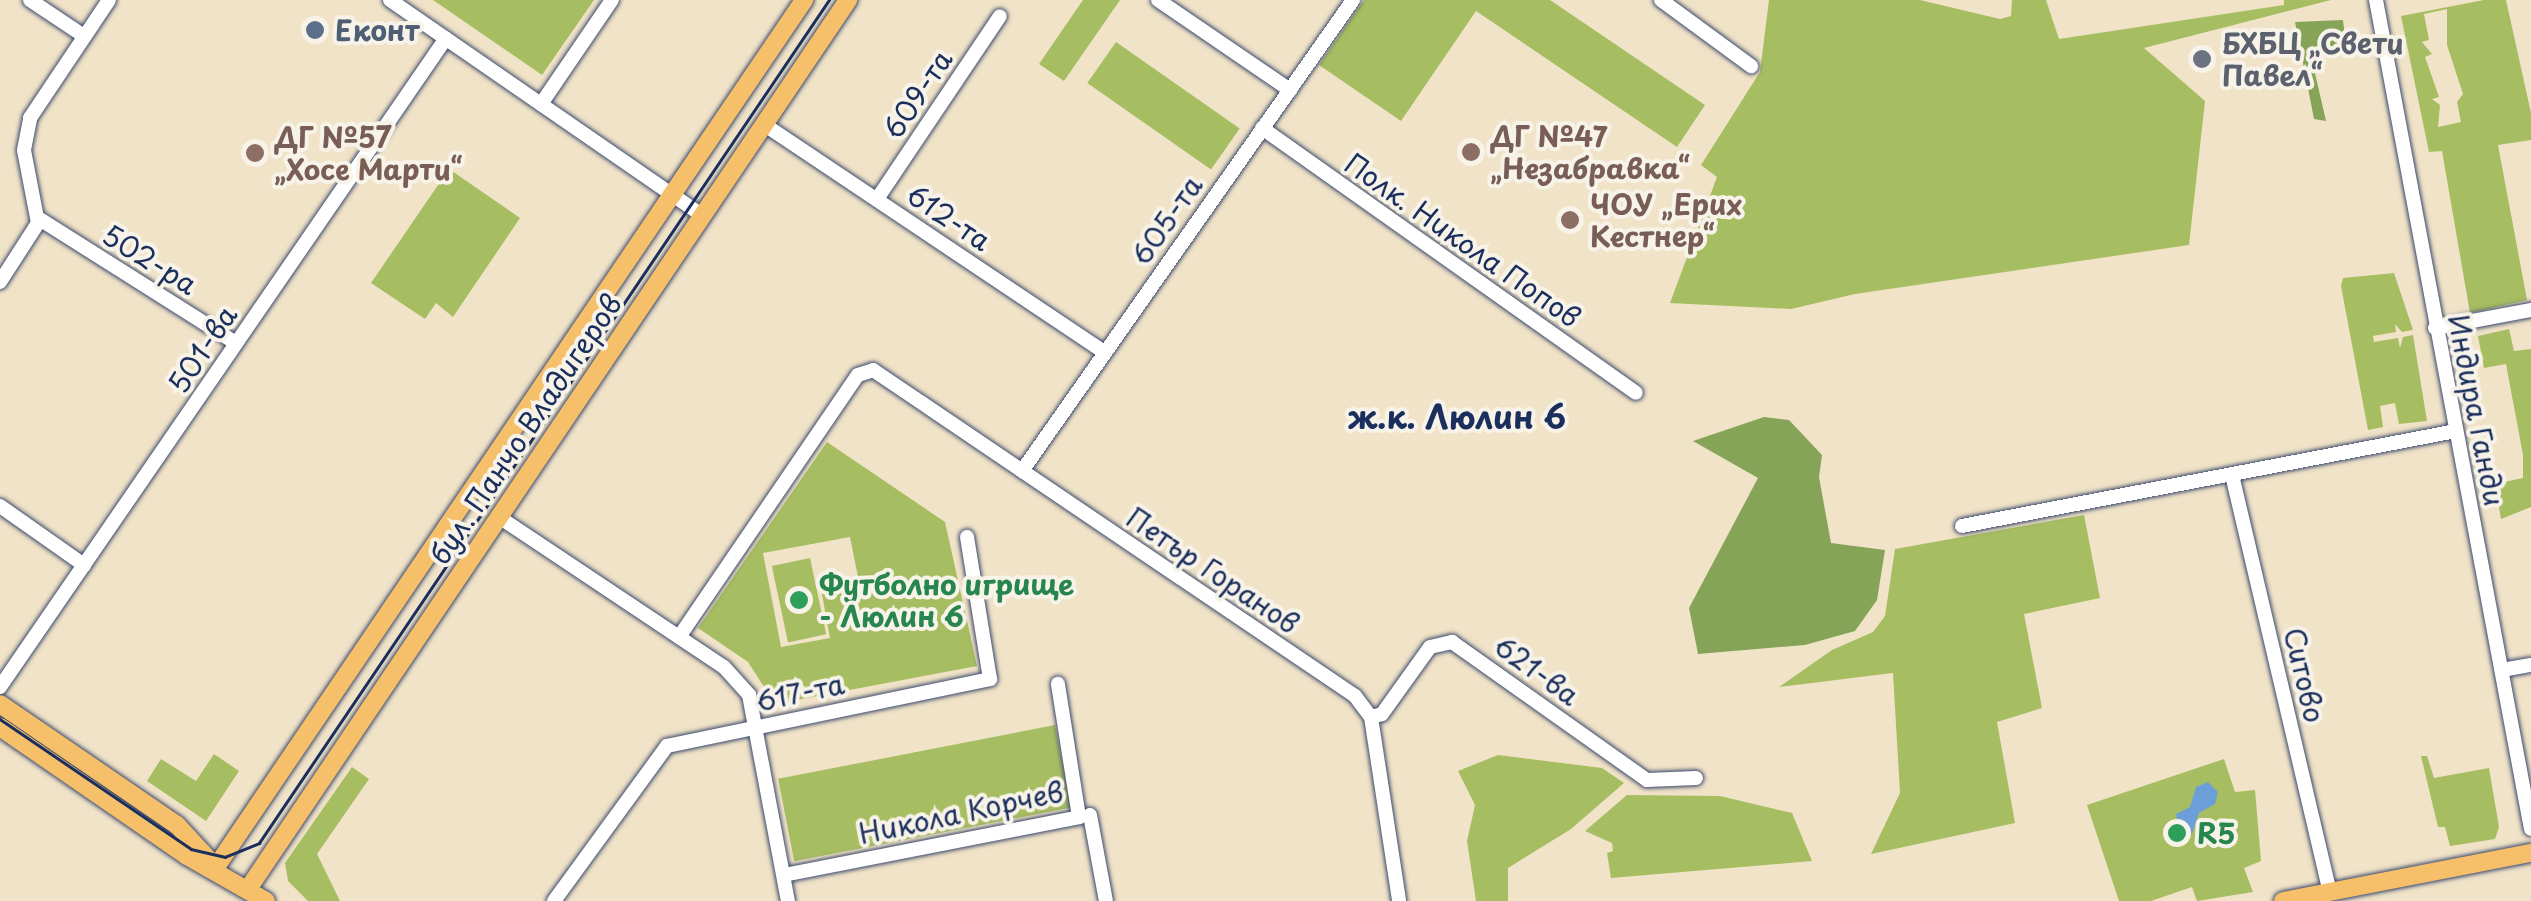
<!DOCTYPE html>
<html>
<head>
<meta charset="utf-8">
<style>
  body { margin:0 }
  #map { position:relative; width:2531px; height:901px; overflow:hidden; background:#f1e3c7; font-family:"Playpen Sans",sans-serif }
  div>[style] { position:absolute }
  .green>* { inset:0; background:#a7bd62; transform-origin:0 0 }
  .forest>* { inset:0; background:#85a458 }
  .water>* { inset:0; background:#6c9ed7 }
  .roads { filter:drop-shadow(0 0 2px #3b4a6e) drop-shadow(0 0 2px #3b4a6e) }
  .minor>* { height:14px; margin:-7px; padding:0 7px; transform-origin:7px; border-radius:7px; background:#fff }
  .major>* { height:18px; margin:-9px; padding:0 9px; transform-origin:9px; border-radius:9px; background:#f6c06b }
  .tram>* { height:2.5px; margin:-1.25px; padding:0 1.25px; transform-origin:1.25px; border-radius:1.25px; background:#1b2f5e }
  .dots>* { width:28px; height:28px; translate:-50% -50%; box-sizing:border-box; border:5px solid #f7f3e8; border-radius:50% }
  span { translate:-50% -50%; white-space:nowrap; text-align:center; line-height:1.15; -webkit-text-stroke:8px #f7f3e8; paint-order:stroke }
  .service-label { font-size:28px; color:#4e5e75; font-weight:700 }
  .left { translate:0 -50%; text-align:left }
  .worship-label { font-size:28px; color:#5b616d; font-weight:700 }
  .street-label { font-size:28px; color:#1b2f5e }
  .education-label { font-size:28px; color:#785e54; font-weight:700 }
  .leisure-label { font-size:28px; color:#27864d; font-weight:700 }
  .quarter-label { font-size:32px; color:#1b2f5e; font-weight:700 }
</style>
</head>
<body>
<div id="map">
  <div class="green">
    <div style="clip-path:polygon(433px 0,594px 0,542px 75px)"></div>
    <div style="clip-path:polygon(1083px 0,1120px 0,1064px 81px,1039px 64px)"></div>
    <div style="clip-path:polygon(1364px 0,1550px 0,1705px 105px,1677px 147px,1476px 11px,1401px 121px,1319px 65px)"></div>
    <div style="clip-path:polygon(1769px 0,1920px 0,2000px 19px,2011px 16px,2012px 0,2046px 0,2059px 39px,2284px 5px,2284px 0,2331px 0,2144px 48px,2205px 101px,2189px 245px,1855px 294px,1791px 309px,1670px 303px,1717px 177px,1701px 165px,1760px 72px)"></div>
    <div style="clip-path:polygon(evenodd,2484px 0,2506px 0,2531px 113px,2531px 140px,2498px 145px,2527px 300px,2470px 313px,2442px 151px,2429px 152px,2401px 16px,2484px 0,2447px 9px,2447px 45px,2463px 94px,2457px 102px,2461px 122px,2438px 127px,2440px 105px,2432px 99px,2439px 97px,2425px 57px,2432px 54px,2422px 42px,2429px 40px,2424px 14px,2447px 9px)"></div>
    <div style="left:1116px;top:42px;width:151px;height:50px;rotate:35deg"></div>
    <div style="clip-path:polygon(449px 169px,520px 218px,453px 317px,436px 303px,425px 319px,371px 283px)"></div>
    <div style="clip-path:polygon(2394px 273px,2413px 330px,2402px 332px,2395px 324px,2396px 332px,2373px 336px,2374px 342px,2398px 338px,2400px 348px,2403px 337px,2413px 335px,2427px 421px,2399px 424px,2395px 403px,2380px 406px,2383px 427px,2368px 430px,2341px 286px,2343px 278px)"></div>
    <div style="clip-path:polygon(2509px 329px,2514px 351px,2531px 349px,2531px 507px,2501px 519px,2495px 484px,2523px 478px,2523px 455px,2506px 364px,2484px 368px,2478px 336px)"></div>
    <div style="clip-path:polygon(evenodd,827px 442px,945px 522px,977px 666px,775px 704px,748px 662px,698px 628px,827px 442px,850px 537px,859px 582px,821px 589px,830px 638px,781px 647px,763px 553px,850px 537px)"></div>
    <div style="clip-path:polygon(2084px 515px,2100px 598px,2024px 614px,2042px 708px,1997px 722px,2015px 823px,1871px 854px,1900px 793px,1893px 673px,1779px 687px,1832px 650px,1873px 632px,1885px 616px,1895px 549px)"></div>
    <div style="left:810px;top:558px;width:78px;height:39px;rotate:78deg"></div>
    <div style="left:1055px;top:725px;width:84px;height:282px;rotate:79deg"></div>
    <div style="clip-path:polygon(214px 754px,239px 771px,206px 821px,147px 781px,161px 759px,196px 781px)"></div>
    <div style="clip-path:polygon(1498px 755px,1602px 768px,1624px 783px,1571px 829px,1508px 868px,1508px 901px,1476px 901px,1467px 841px,1475px 805px,1458px 771px)"></div>
    <div style="clip-path:polygon(2421px 756px,2427px 756px,2434px 778px,2489px 768px,2499px 827px,2495px 839px,2450px 846px,2445px 827px,2438px 827px)"></div>
    <div style="clip-path:polygon(2224px 759px,2235px 792px,2255px 790px,2261px 861px,2244px 868px,2253px 892px,2197px 901px,2192px 887px,2151px 901px,2119px 901px,2087px 805px)"></div>
    <div style="clip-path:polygon(352px 767px,369px 779px,317px 854px,340px 901px,308px 901px,288px 881px,285px 863px)"></div>
    <div style="clip-path:polygon(1627px 795px,1720px 796px,1792px 813px,1812px 861px,1611px 878px,1607px 853px,1613px 851px,1612px 843px,1585px 831px)"></div>
  </div>
  <div class="forest">
    <div style="clip-path:polygon(2343px 20px,2347px 54px,2311px 56px,2326px 121px,2314px 119px,2295px 22px)"></div>
    <div style="clip-path:polygon(1764px 417px,1789px 420px,1822px 455px,1819px 477px,1831px 543px,1885px 550px,1877px 600px,1855px 631px,1805px 645px,1698px 654px,1689px 608px,1758px 478px,1693px 441px)"></div>
  </div>
  <div class="water">
    <div style="clip-path:polygon(2208px 782px,2218px 792px,2215px 804px,2199px 813px,2192px 834px,2179px 834px,2176px 814px,2190px 807px,2196px 787px)"></div>
  </div>
  <div class="roads">
    <div class="minor">
      <div style="left:30px;top:0;width:65px;rotate:33.7deg"></div>
      <div style="left:390px;top:0;width:379px;rotate:34.6deg"></div>
      <div style="left:1158px;top:0;width:160px;rotate:34.3deg"></div>
      <div style="left:1661px;top:0;width:112px;rotate:36.3deg"></div>
      <div style="left:2376px;top:0;width:843px;rotate:79.41deg"></div>
      <div style="left:541px;top:104px;width:126px;rotate:-55.7deg"></div>
      <div style="left:765px;top:125px;width:408px;rotate:33.8deg"></div>
      <div style="left:1262px;top:128px;width:458px;rotate:35.3deg"></div>
      <div style="left:877px;top:199px;width:220px;rotate:-56.1deg"></div>
      <div style="left:38px;top:218px;width:234px;rotate:32.3deg"></div>
      <div style="left:0;top:282px;width:70px;rotate:-57.2deg"></div>
      <div style="left:38px;top:223px;width:74px;rotate:-100.9deg"></div>
      <div style="left:24px;top:150px;width:33px;rotate:-79deg"></div>
      <div style="left:30px;top:118px;width:142px;rotate:-56.2deg"></div>
      <div style="left:2435px;top:328px;width:98px;rotate:-10.6deg"></div>
      <div style="left:1022px;top:471px;width:576px;rotate:-54.9deg"></div>
      <div style="left:2232px;top:475px;width:423px;rotate:76.8deg"></div>
      <div style="left:0;top:506px;width:103px;rotate:35.1deg"></div>
      <div style="left:499px;top:517px;width:270px;rotate:33.7deg"></div>
      <div style="left:724px;top:667px;width:38px;rotate:48deg"></div>
      <div style="left:749px;top:695px;width:210px;rotate:79.3deg"></div>
      <div style="left:1962px;top:526px;width:503px;rotate:-10.89deg"></div>
      <div style="left:679px;top:637px;width:317px;rotate:-55.7deg"></div>
      <div style="left:858px;top:375px;width:16px;rotate:-18deg"></div>
      <div style="left:873px;top:370px;width:582px;rotate:34.07deg"></div>
      <div style="left:1355px;top:696px;width:26px;rotate:53deg"></div>
      <div style="left:1371px;top:717px;width:186px;rotate:81.3deg"></div>
      <div style="left:2502px;top:670px;width:29px;rotate:-10deg"></div>
      <div style="left:0;top:687px;width:787px;rotate:-55.5deg"></div>
      <div style="left:1371px;top:717px;width:11px;rotate:-15deg"></div>
      <div style="left:1382px;top:714px;width:82px;rotate:-54.4deg"></div>
      <div style="left:1430px;top:647px;width:23px;rotate:-13deg"></div>
      <div style="left:1452px;top:642px;width:239px;rotate:35.3deg"></div>
      <div style="left:1647px;top:780px;width:49px;rotate:-2.3deg"></div>
      <div style="left:1090px;top:815px;width:87px;rotate:79.5deg"></div>
      <div style="left:784px;top:875px;width:301px;rotate:-11.1deg"></div>
      <div style="left:1079px;top:817px;width:135px;rotate:-99deg"></div>
      <div style="left:554px;top:901px;width:192px;rotate:-53.9deg"></div>
      <div style="left:667px;top:746px;width:330px;rotate:-11.7deg"></div>
      <div style="left:990px;top:679px;width:144px;rotate:-99.2deg"></div>
    </div>
    <div class="major">
      <div style="left:0;top:704px;width:214px;rotate:34.4deg"></div>
      <div style="left:177px;top:825px;width:52px;rotate:47.4deg"></div>
      <div style="left:0;top:727px;width:227px;rotate:34.6deg"></div>
      <div style="left:187px;top:856px;width:91px;rotate:29.7deg"></div>
      <div style="left:216px;top:867px;width:1048px;rotate:-55.85deg"></div>
      <div style="left:248px;top:889px;width:1073px;rotate:-55.98deg"></div>
      <div style="left:2283px;top:901px;width:253px;rotate:-11deg"></div>
    </div>
  </div>
  <div class="tram">
    <div style="left:0;top:719px;width:231px;rotate:34.2deg"></div>
    <div style="left:191px;top:849px;width:35px;rotate:13deg"></div>
    <div style="left:225px;top:857px;width:37px;rotate:-22deg"></div>
    <div style="left:259px;top:843px;width:1018px;rotate:-55.94deg"></div>
  </div>
  <div class="dots">
    <div style="left:315px;top:30px;background:#5c6f8a"></div>
    <div style="left:2202px;top:59px;background:#6b7280"></div>
    <div style="left:1471px;top:152px;background:#8d6e63"></div>
    <div style="left:255px;top:153px;background:#8d6e63"></div>
    <div style="left:1570px;top:220px;background:#8d6e63"></div>
    <div style="left:799px;top:600px;background:#2e9e5b"></div>
    <div style="left:2177px;top:833px;background:#2e9e5b"></div>
  </div>
  <div class="service-label">
    <span class="left" style="left:335px;top:30px">Еконт</span>
  </div>
  <div class="worship-label">
    <span class="left" style="left:2222px;top:59px">БХБЦ „Свети<br>Павел“</span>
  </div>
  <div class="street-label">
    <span style="left:917px;top:94px;rotate:-56deg">609-та</span>
    <span style="left:949px;top:217px;rotate:34deg">612-та</span>
    <span style="left:1166px;top:220px;rotate:-55deg">605-та</span>
    <span style="left:1463px;top:240px;rotate:35deg">Полк. Никола Попов</span>
    <span style="left:150px;top:259px;rotate:32deg">502-ра</span>
    <span style="left:202px;top:349px;rotate:-56deg">501-ва</span>
    <span style="left:2477px;top:410px;rotate:79deg">Индира Ганди</span>
    <span style="left:525px;top:429px;rotate:-56deg">бул. Панчо Владигеров</span>
    <span style="left:1213px;top:570px;rotate:34deg">Петър Горанов</span>
    <span style="left:1537px;top:670px;rotate:36deg">621-ва</span>
    <span style="left:2305px;top:675px;rotate:77deg">Ситово</span>
    <span style="left:800px;top:692px;rotate:-12deg">617-та</span>
    <span style="left:961px;top:812px;rotate:-12deg">Никола Корчев</span>
  </div>
  <div class="education-label">
    <span class="left" style="left:1491px;top:152px">ДГ №47<br>„Незабравка“</span>
    <span class="left" style="left:275px;top:153px">ДГ №57<br>„Хосе Марти“</span>
    <span class="left" style="left:1590px;top:220px">ЧОУ „Ерих<br>Кестнер“</span>
  </div>
  <div class="leisure-label">
    <span class="left" style="left:819px;top:600px">Футболно игрище<br>- Люлин 6</span>
    <span class="left" style="left:2197px;top:833px">R5</span>
  </div>
  <div class="quarter-label">
    <span style="left:1457px;top:416px">ж.к. Люлин 6</span>
  </div>
</div>
</body>
</html>
